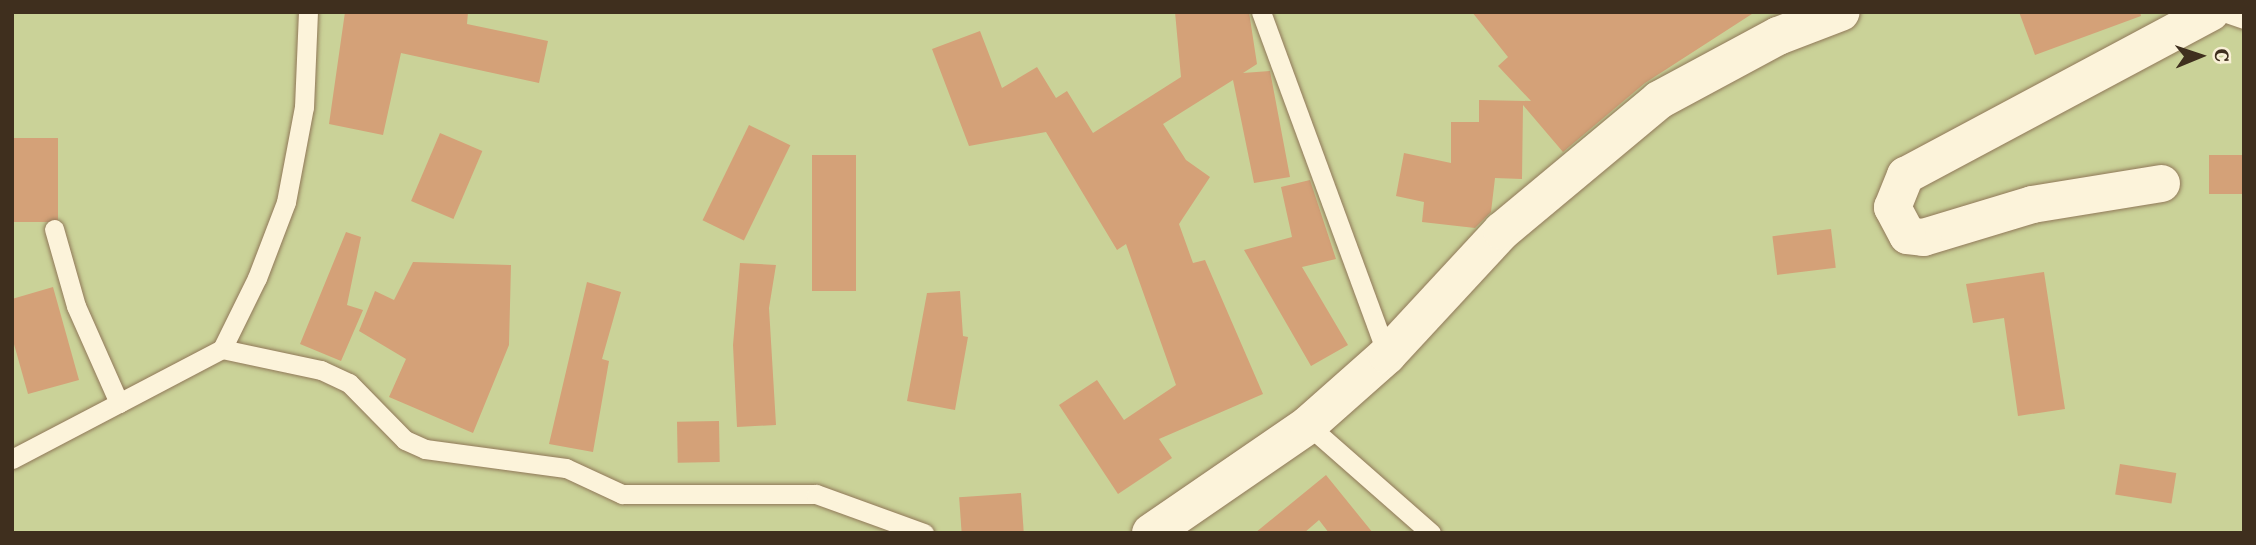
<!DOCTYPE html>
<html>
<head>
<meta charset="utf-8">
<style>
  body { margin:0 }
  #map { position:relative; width:2256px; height:545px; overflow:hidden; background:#f2e6c5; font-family:"Roboto Serif",serif }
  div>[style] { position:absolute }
  .green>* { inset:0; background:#cad298; transform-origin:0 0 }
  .building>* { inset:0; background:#d4a178; transform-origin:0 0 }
  .roads { filter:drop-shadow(0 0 2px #907859) drop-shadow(0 0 2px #907859) }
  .lane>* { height:19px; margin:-9.5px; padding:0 9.5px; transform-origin:9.5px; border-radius:9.5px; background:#fcf3da }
  .street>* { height:37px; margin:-18.5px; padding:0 18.5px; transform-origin:18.5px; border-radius:18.5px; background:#fcf3da }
  .secondary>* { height:38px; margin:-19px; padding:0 19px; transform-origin:19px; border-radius:19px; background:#fcf3da }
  span { translate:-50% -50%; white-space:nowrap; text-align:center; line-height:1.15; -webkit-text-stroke:7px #f9f0d6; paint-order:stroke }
  .frame { position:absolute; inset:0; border:14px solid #3f2f1e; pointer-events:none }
  .north { position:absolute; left:2165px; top:21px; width:70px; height:70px; -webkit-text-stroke:5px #f9f0d6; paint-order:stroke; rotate:88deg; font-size:19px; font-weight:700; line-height:28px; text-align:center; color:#3f2f1e }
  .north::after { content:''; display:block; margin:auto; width:24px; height:32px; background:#3f2f1e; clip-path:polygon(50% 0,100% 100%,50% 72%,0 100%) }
</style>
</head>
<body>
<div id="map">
  <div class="green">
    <div style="left:12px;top:12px;width:2232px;height:521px"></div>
  </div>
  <div class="building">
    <div style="clip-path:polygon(345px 12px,468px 12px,467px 24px,548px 41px,539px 83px,401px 53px,383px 135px,329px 124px)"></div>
    <div style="clip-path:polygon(1175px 12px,1249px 12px,1257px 64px,1243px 73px,1270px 71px,1290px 177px,1254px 183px,1233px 80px,1163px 124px,1186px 160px,1210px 177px,1179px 224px,1193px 263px,1205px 260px,1263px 394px,1159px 439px,1172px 458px,1118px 494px,1059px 405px,1097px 380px,1124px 420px,1176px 385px,1126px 244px,1117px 250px,1046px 132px,969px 146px,932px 49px,980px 31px,1002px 88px,1037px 67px,1056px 98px,1067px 91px,1093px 133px,1181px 77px)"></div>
    <div style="clip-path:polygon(1472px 12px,1755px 12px,1645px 83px,1563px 152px,1523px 105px,1522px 179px,1495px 178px,1491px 212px,1475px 228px,1422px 222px,1424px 202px,1396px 196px,1404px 153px,1451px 163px,1451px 122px,1479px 122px,1479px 100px,1531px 101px,1498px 66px,1508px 57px)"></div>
    <div style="clip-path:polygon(2019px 12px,2140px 12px,2141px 16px,2035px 55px)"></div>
    <div style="left:749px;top:125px;width:46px;height:106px;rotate:26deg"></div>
    <div style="left:440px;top:133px;width:46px;height:74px;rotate:23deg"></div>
    <div style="left:12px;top:138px;width:46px;height:84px"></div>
    <div style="left:812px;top:155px;width:44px;height:136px"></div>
    <div style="left:2244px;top:155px;width:39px;height:35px;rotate:90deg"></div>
    <div style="clip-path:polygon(1310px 180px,1336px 259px,1302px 267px,1348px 345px,1311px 366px,1244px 250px,1292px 237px,1281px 187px)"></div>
    <div style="left:1831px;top:229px;width:39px;height:59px;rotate:83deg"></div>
    <div style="clip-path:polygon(346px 232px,361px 237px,347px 305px,363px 310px,341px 361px,300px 344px)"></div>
    <div style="clip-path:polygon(413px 262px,511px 265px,509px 345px,473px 433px,389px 397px,406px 359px,359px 331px,375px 291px,394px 300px)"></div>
    <div style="clip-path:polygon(740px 263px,776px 265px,769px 308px,776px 425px,737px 427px,733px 345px)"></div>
    <div style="clip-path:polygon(2044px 272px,2065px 409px,2018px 416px,2004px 318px,1973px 323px,1966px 284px)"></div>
    <div style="clip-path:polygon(587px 282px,621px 292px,602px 359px,609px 361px,593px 452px,549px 444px)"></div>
    <div style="clip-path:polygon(53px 287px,79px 380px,28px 394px,12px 337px,12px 299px)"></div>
    <div style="clip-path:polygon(960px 291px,963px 336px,968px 337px,955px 410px,907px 401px,927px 293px)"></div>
    <div style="left:719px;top:421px;width:41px;height:42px;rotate:89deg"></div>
    <div style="left:2120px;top:464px;width:57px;height:31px;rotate:9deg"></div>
    <div style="clip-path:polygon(1326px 475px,1373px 533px,1329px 533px,1319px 520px,1304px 533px,1255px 533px)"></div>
    <div style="left:1021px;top:493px;width:40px;height:62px;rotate:86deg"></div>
  </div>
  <div class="roads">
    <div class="lane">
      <div style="left:1261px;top:12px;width:365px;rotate:69.8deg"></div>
      <div style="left:2224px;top:12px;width:21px;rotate:19deg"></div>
      <div style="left:222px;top:349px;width:101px;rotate:12deg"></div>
      <div style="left:321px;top:370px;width:31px;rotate:25deg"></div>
      <div style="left:349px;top:383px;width:80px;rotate:45.5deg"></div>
      <div style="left:405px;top:440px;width:22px;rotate:24deg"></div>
      <div style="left:425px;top:449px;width:142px;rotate:7.7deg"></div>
      <div style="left:566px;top:468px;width:62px;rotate:24.9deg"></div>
      <div style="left:622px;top:494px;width:194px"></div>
      <div style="left:816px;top:494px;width:115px;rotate:19.9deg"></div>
      <div style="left:119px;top:403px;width:116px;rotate:-27.7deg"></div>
      <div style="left:222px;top:349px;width:79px;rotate:-63.8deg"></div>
      <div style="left:257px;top:278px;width:81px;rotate:-69.1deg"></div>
      <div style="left:286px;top:202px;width:97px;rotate:-79.3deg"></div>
      <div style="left:304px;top:107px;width:95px;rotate:-87.6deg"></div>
      <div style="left:1308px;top:425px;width:164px;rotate:41.3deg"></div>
      <div style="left:12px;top:459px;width:121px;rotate:-27.6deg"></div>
      <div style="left:119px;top:403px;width:106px;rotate:-113.9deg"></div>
      <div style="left:76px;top:306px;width:80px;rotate:-105.9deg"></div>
    </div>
    <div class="street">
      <div style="left:2161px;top:183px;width:131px;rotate:170.8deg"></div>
      <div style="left:2032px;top:204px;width:114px;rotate:163.2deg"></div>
      <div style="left:1923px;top:237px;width:16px;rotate:-173deg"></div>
      <div style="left:1907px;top:235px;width:32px;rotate:-118deg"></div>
      <div style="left:1892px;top:207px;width:35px;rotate:-68deg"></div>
      <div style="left:1905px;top:175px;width:346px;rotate:-28.1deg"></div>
    </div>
    <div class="secondary">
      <div style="left:1151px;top:533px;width:191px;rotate:-34.5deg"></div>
      <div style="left:1308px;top:425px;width:106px;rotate:-41.5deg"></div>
      <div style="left:1387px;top:355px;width:169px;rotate:-47.2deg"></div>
      <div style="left:1502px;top:231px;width:204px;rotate:-39.8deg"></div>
      <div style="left:1659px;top:100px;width:135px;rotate:-28.3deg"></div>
      <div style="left:1778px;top:36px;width:67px;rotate:-20.9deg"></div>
    </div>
  </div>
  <div class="frame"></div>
  <div class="north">С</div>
</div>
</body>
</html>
